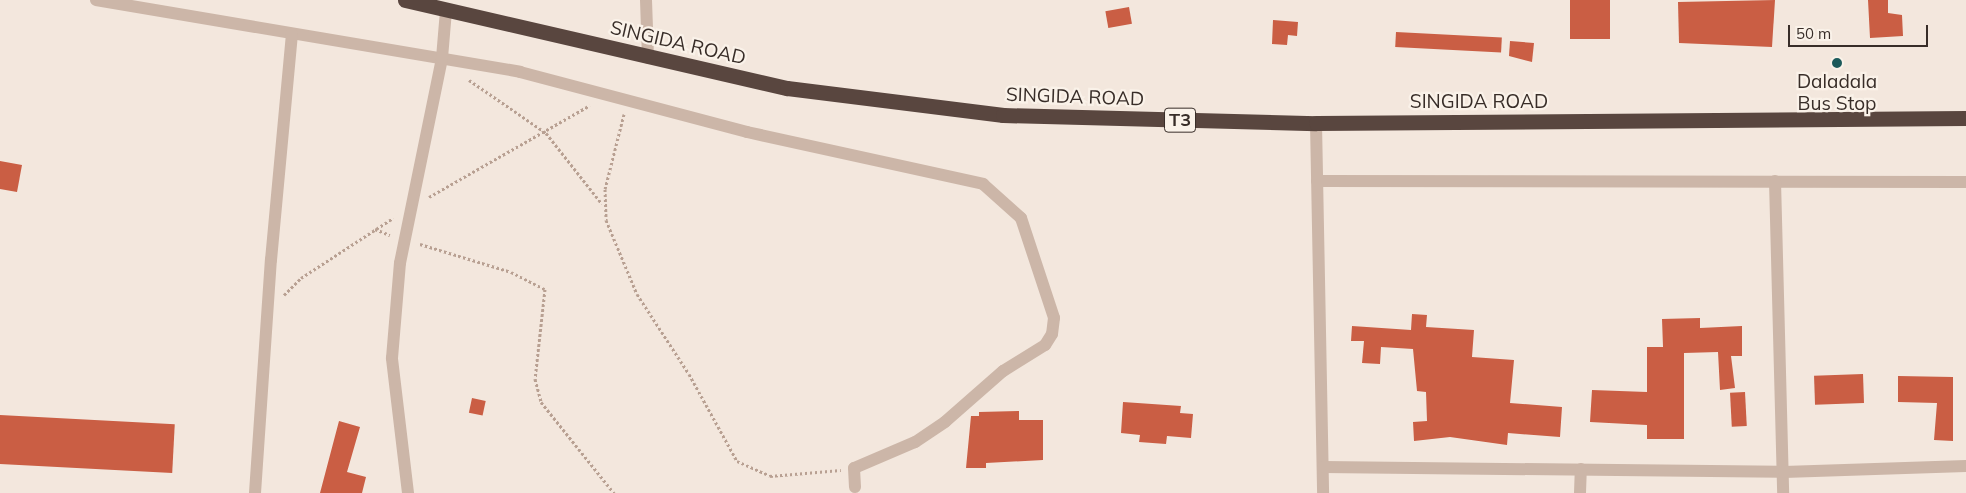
<!DOCTYPE html>
<html>
<head>
<meta charset="utf-8">
<style>
  body { margin:0 }
  #map { position:relative; width:1966px; height:493px; overflow:hidden; background:#f3e7dd; font-family:Mulish,sans-serif }
  div>[style] { position:absolute }
  .building>* { inset:0; background:#ca5e44; transform-origin:0 0 }
  .path>* { height:3px; margin-top:-1.5px; transform-origin:0; background:repeating-linear-gradient(90deg,#b8a092 0 2.5px,transparent 0 5px) }
  .minor>* { height:12px; margin:-6px; padding:0 6px; transform-origin:6px; border-radius:6px; background:#ccb6a8 }
  .highway>* { height:15px; margin:-7.5px; padding:0 7.5px; transform-origin:7.5px; border-radius:7.5px; background:#59463f }
  .dots>* { width:14px; height:14px; translate:-50% -50%; box-sizing:border-box; border:2px solid #faf2e9; border-radius:50% }
  span { translate:-50% -50%; white-space:nowrap; text-align:center; line-height:1.15; -webkit-text-stroke:4.5px #faf2e9; paint-order:stroke }
  .shield-label span { padding:1px 4px; background:#faf2e9; border:1px solid; border-radius:4px; -webkit-text-stroke-width:0 }
  .shield-label { font-size:18px; color:#382d28; font-weight:700 }
  .street-label { font-size:19px; color:#382d28 }
  .poi-label { font-size:19px; color:#382d28 }
  .scale { position:absolute; left:1788px; top:25px; width:140px; height:22px; box-sizing:border-box; border:2px solid #382d28; border-top:0; padding-left:6px; font-size:15px; line-height:18px; white-space:nowrap; color:#382d28; -webkit-text-stroke:4px #faf2e9; paint-order:stroke }
</style>
</head>
<body>
<div id="map">
  <div class="building">
    <div style="left:1570px;top:0;width:40px;height:39px"></div>
    <div style="clip-path:polygon(1775px 0,1772px 47px,1679px 43px,1678px 2px)"></div>
    <div style="clip-path:polygon(1868px 0,1888px 0,1888px 13px,1902px 15px,1903px 36px,1870px 38px)"></div>
    <div style="left:1129px;top:7px;width:17px;height:24px;rotate:80deg"></div>
    <div style="clip-path:polygon(1273px 20px,1298px 22px,1297px 36px,1288px 35px,1287px 45px,1272px 44px)"></div>
    <div style="left:1396px;top:32px;width:106px;height:15px;rotate:3deg"></div>
    <div style="clip-path:polygon(1510px 41px,1534px 43px,1532px 62px,1509px 56px)"></div>
    <div style="clip-path:polygon(0 161px,22px 165px,17px 192px,0 189px)"></div>
    <div style="clip-path:polygon(1412px 314px,1427px 315px,1426px 327px,1474px 330px,1472px 357px,1514px 360px,1510px 403px,1562px 407px,1560px 437px,1508px 433px,1507px 445px,1450px 437px,1414px 441px,1413px 422px,1427px 421px,1426px 392px,1417px 391px,1413px 349px,1381px 347px,1380px 364px,1362px 363px,1364px 341px,1351px 341px,1352px 326px,1411px 330px)"></div>
    <div style="clip-path:polygon(1700px 318px,1700px 328px,1742px 326px,1742px 356px,1731px 356px,1735px 388px,1720px 390px,1718px 352px,1684px 353px,1684px 439px,1647px 439px,1647px 425px,1590px 422px,1592px 390px,1647px 392px,1647px 347px,1663px 347px,1662px 319px)"></div>
    <div style="left:1863px;top:374px;width:29px;height:49px;rotate:88deg"></div>
    <div style="clip-path:polygon(1898px 376px,1953px 377px,1953px 441px,1934px 440px,1937px 403px,1898px 402px)"></div>
    <div style="left:1745px;top:392px;width:34px;height:15px;rotate:87deg"></div>
    <div style="left:472px;top:398px;width:14px;height:15px;rotate:12deg"></div>
    <div style="clip-path:polygon(1123px 402px,1181px 406px,1180px 413px,1193px 414px,1191px 438px,1167px 436px,1166px 444px,1139px 442px,1140px 435px,1121px 433px)"></div>
    <div style="clip-path:polygon(1019px 411px,1019px 420px,1043px 420px,1043px 460px,986px 463px,986px 468px,966px 468px,971px 416px,979px 416px,979px 412px)"></div>
    <div style="left:0;top:415px;width:175px;height:49px;rotate:3deg"></div>
    <div style="clip-path:polygon(339px 421px,360px 427px,347px 472px,366px 477px,362px 493px,320px 493px)"></div>
  </div>
  <div class="path">
    <div style="left:469px;top:80px;width:93px;rotate:34.5deg"></div>
    <div style="left:546px;top:133px;width:90px;rotate:51.7deg"></div>
    <div style="left:624px;top:114px;width:77px;rotate:104.2deg"></div>
    <div style="left:605px;top:189px;width:31px;rotate:88deg"></div>
    <div style="left:606px;top:220px;width:80px;rotate:67.3deg"></div>
    <div style="left:637px;top:294px;width:95px;rotate:57deg"></div>
    <div style="left:689px;top:374px;width:99px;rotate:61.1deg"></div>
    <div style="left:737px;top:461px;width:36px;rotate:24deg"></div>
    <div style="left:770px;top:476px;width:71px;rotate:-4.8deg"></div>
    <div style="left:429px;top:197px;width:185px;rotate:-29.7deg"></div>
    <div style="left:375px;top:229px;width:16px;rotate:22deg"></div>
    <div style="left:420px;top:244px;width:95px;rotate:17.1deg"></div>
    <div style="left:511px;top:272px;width:38px;rotate:27deg"></div>
    <div style="left:545px;top:289px;width:91px;rotate:96.3deg"></div>
    <div style="left:535px;top:379px;width:24px;rotate:75deg"></div>
    <div style="left:541px;top:402px;width:117px;rotate:51.3deg"></div>
    <div style="left:284px;top:295px;width:24px;rotate:-45deg"></div>
    <div style="left:301px;top:278px;width:110px;rotate:-33.1deg"></div>
  </div>
  <div class="minor">
    <div style="left:96px;top:0;width:430px;rotate:9.6deg"></div>
    <div style="left:520px;top:72px;width:235px;rotate:14.8deg"></div>
    <div style="left:747px;top:132px;width:242px;rotate:12.4deg"></div>
    <div style="left:983px;top:184px;width:51px;rotate:41.8deg"></div>
    <div style="left:1021px;top:218px;width:105px;rotate:71.7deg"></div>
    <div style="left:1054px;top:318px;width:16px;rotate:97deg"></div>
    <div style="left:1052px;top:334px;width:13px;rotate:122deg"></div>
    <div style="left:1045px;top:345px;width:49px;rotate:148.2deg"></div>
    <div style="left:1003px;top:371px;width:77px;rotate:138.7deg"></div>
    <div style="left:945px;top:422px;width:36px;rotate:146deg"></div>
    <div style="left:915px;top:442px;width:66px;rotate:156.9deg"></div>
    <div style="left:854px;top:468px;width:19px;rotate:87deg"></div>
    <div style="left:646px;top:0;width:58px;rotate:88deg"></div>
    <div style="left:1316px;top:123px;width:370px;rotate:88.9deg"></div>
    <div style="left:1317px;top:181px;width:649px;rotate:0.09deg"></div>
    <div style="left:1775px;top:181px;width:312px;rotate:88.5deg"></div>
    <div style="left:1323px;top:467px;width:461px;rotate:0.6deg"></div>
    <div style="left:1784px;top:472px;width:182px;rotate:-1.9deg"></div>
    <div style="left:255px;top:493px;width:234px;rotate:-86.1deg"></div>
    <div style="left:271px;top:260px;width:227px;rotate:-84.7deg"></div>
    <div style="left:408px;top:493px;width:136px;rotate:-96.8deg"></div>
    <div style="left:392px;top:358px;width:95px;rotate:-85.2deg"></div>
    <div style="left:400px;top:263px;width:209px;rotate:-78.4deg"></div>
    <div style="left:442px;top:58px;width:48px;rotate:-85.2deg"></div>
    <div style="left:1580px;top:493px;width:24px;rotate:-88deg"></div>
  </div>
  <div class="highway">
    <div style="left:405px;top:0;width:392px;rotate:13deg"></div>
    <div style="left:787px;top:88px;width:218px;rotate:7.1deg"></div>
    <div style="left:1003px;top:115px;width:313px;rotate:1.5deg"></div>
    <div style="left:1316px;top:123px;width:650px;rotate:-0.44deg"></div>
  </div>
  <div class="dots">
    <div style="left:1837px;top:63px;background:#1c5a5b"></div>
  </div>
  <div class="shield-label">
    <span style="left:1180px;top:120px">T3</span>
  </div>
  <div class="street-label">
    <span style="left:678px;top:43px;rotate:13deg">SINGIDA ROAD</span>
    <span style="left:1075px;top:97px;rotate:2deg">SINGIDA ROAD</span>
    <span style="left:1479px;top:102px">SINGIDA ROAD</span>
  </div>
  <div class="poi-label">
    <span style="left:1837px;top:93px">Daladala<br>Bus Stop</span>
  </div>
  <div class="scale">50 m</div>
</div>
</body>
</html>
